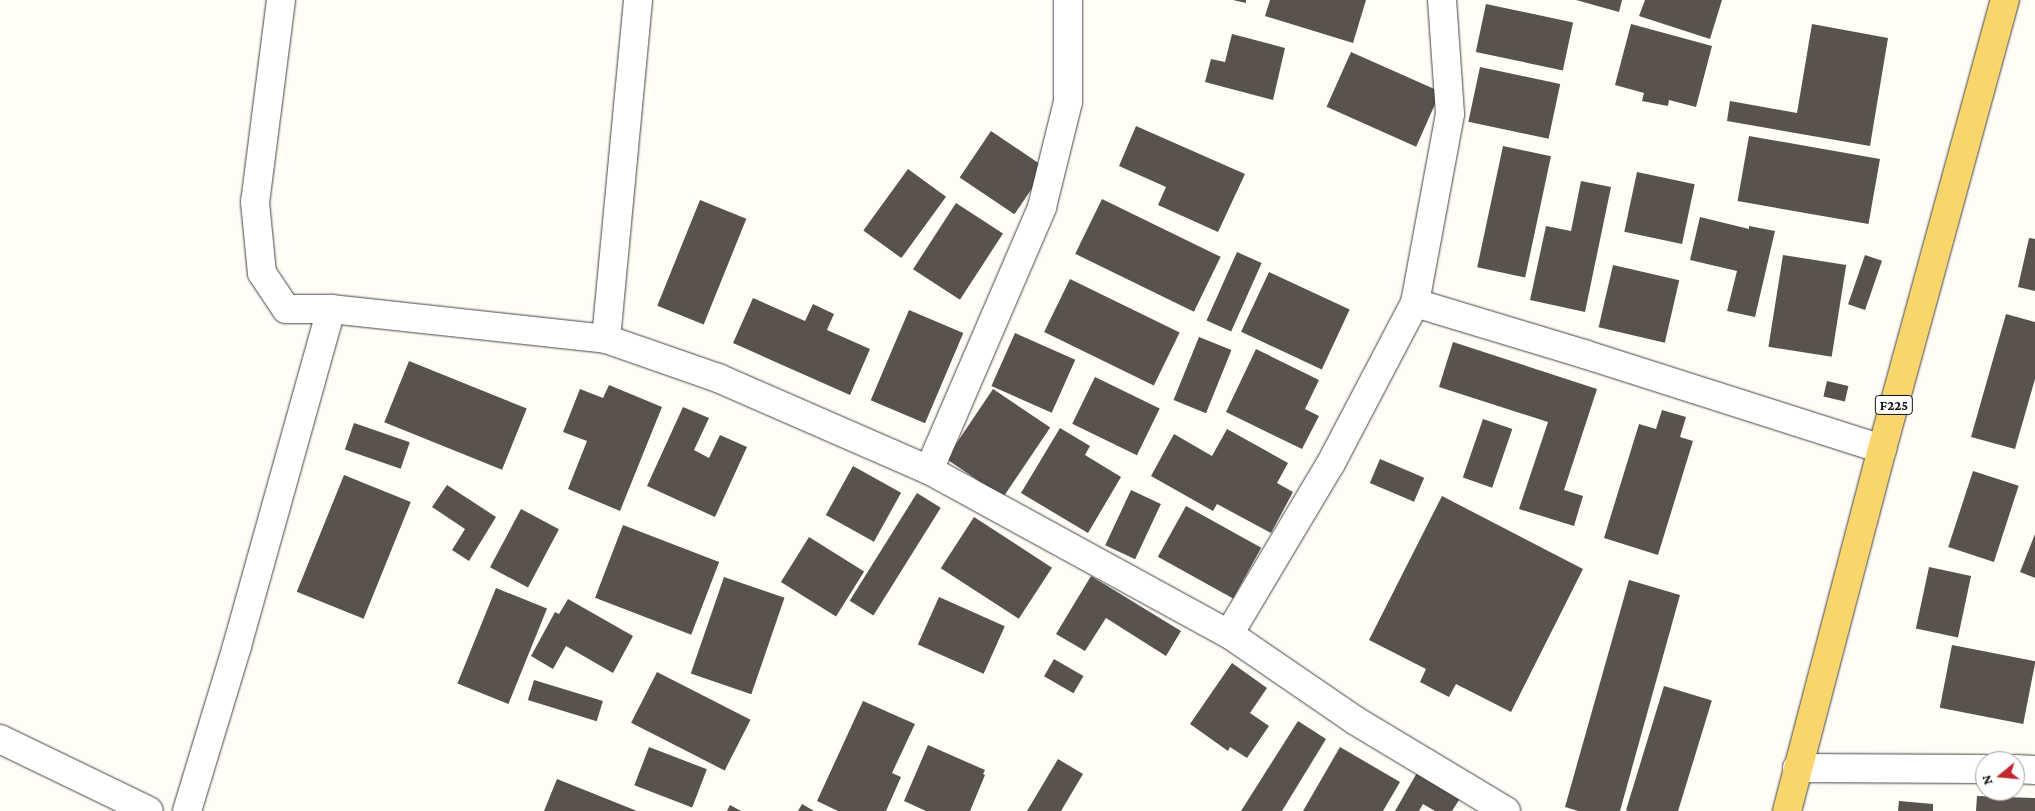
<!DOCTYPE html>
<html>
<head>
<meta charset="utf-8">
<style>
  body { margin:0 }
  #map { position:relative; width:2035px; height:811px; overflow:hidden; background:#fffdf5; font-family:"Crimson Pro",serif }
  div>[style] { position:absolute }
  .building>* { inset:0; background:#5a524d; transform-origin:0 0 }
  .roads { filter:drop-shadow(0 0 1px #444) drop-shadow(0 0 1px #444) }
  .street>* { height:28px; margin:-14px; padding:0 14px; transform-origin:14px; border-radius:14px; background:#fff }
  .primary>* { height:28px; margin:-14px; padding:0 14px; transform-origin:14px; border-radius:14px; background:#f9d66b }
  span { translate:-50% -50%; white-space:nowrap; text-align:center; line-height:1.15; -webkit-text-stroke:5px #fff; paint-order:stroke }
  .shield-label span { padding:1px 4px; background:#fff; border:1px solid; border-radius:4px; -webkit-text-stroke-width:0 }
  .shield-label { font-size:14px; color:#111; font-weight:700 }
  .north { position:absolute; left:1975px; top:751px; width:50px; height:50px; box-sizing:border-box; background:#fff; border:1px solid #a0a0a0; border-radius:50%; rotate:253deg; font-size:14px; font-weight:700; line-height:20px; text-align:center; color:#111 }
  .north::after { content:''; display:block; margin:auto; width:18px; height:22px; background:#c4262e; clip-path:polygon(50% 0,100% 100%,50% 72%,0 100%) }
</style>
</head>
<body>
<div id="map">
  <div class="building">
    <div style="clip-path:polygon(1233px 0,1246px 0,1246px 3px)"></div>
    <div style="clip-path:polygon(1270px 0,1366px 0,1353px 43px,1265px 16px)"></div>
    <div style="clip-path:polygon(1576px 0,1622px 0,1619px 12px)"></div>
    <div style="clip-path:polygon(1645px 0,1722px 0,1710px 39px,1639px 16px)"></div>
    <div style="left:1486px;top:4px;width:89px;height:49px;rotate:12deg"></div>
    <div style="clip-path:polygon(1631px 24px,1712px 46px,1696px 107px,1669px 100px,1668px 106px,1642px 101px,1644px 93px,1615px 85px)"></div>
    <div style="clip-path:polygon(1812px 24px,1888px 38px,1870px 146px,1727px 121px,1730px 101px,1797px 113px)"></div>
    <div style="clip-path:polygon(1232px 34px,1285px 48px,1273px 100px,1205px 82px,1211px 59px,1225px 62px)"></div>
    <div style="left:1351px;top:52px;width:98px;height:60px;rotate:24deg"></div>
    <div style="left:1480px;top:67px;width:82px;height:56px;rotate:12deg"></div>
    <div style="clip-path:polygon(1136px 126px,1245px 174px,1218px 232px,1158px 205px,1166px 187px,1119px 166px)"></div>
    <div style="left:991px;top:131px;width:66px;height:56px;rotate:34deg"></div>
    <div style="left:1749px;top:136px;width:133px;height:66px;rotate:10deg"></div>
    <div style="left:1503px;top:146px;width:49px;height:124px;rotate:12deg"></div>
    <div style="left:908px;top:169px;width:47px;height:76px;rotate:36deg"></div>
    <div style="left:1637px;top:172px;width:59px;height:61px;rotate:12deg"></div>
    <div style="clip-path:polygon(1581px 181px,1611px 187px,1585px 312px,1530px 300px,1546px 226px,1571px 231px)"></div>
    <div style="left:1102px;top:199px;width:132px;height:61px;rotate:26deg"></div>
    <div style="left:700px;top:200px;width:50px;height:114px;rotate:22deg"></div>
    <div style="left:956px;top:203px;width:56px;height:79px;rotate:33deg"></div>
    <div style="clip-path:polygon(1700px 217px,1749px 229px,1749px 226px,1775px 231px,1755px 317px,1727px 311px,1737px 271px,1690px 260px)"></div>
    <div style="clip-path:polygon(2029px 238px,2035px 239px,2035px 291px,2018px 287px)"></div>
    <div style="left:1237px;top:252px;width:27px;height:75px;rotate:24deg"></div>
    <div style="left:1783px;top:255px;width:64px;height:93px;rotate:9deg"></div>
    <div style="left:1865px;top:255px;width:18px;height:52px;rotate:19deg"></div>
    <div style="left:1613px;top:265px;width:68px;height:64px;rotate:13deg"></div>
    <div style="left:1269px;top:272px;width:89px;height:66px;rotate:25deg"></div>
    <div style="left:1070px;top:279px;width:122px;height:59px;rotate:26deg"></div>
    <div style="clip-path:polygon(753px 298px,805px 321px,813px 304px,834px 314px,827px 330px,870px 349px,850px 395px,733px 343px)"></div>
    <div style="left:909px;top:310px;width:59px;height:98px;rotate:23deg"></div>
    <div style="clip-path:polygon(2006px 314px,2035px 322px,2035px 379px,2015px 449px,1971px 437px)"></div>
    <div style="left:1015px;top:333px;width:66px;height:58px;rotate:24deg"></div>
    <div style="left:1199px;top:337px;width:35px;height:68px;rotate:22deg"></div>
    <div style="clip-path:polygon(1453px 342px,1597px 389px,1564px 490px,1583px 496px,1574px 526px,1519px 509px,1548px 422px,1439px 387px)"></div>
    <div style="clip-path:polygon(1256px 349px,1319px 380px,1305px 409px,1319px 416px,1302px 449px,1226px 412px)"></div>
    <div style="left:409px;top:361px;width:127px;height:66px;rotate:22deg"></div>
    <div style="left:1095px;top:377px;width:72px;height:52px;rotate:26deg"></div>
    <div style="left:1827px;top:381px;width:22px;height:16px;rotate:13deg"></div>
    <div style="clip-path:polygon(609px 385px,662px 407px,620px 511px,568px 489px,587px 441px,563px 432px,580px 389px,603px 398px)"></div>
    <div style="left:993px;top:389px;width:69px;height:84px;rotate:34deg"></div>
    <div style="clip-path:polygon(683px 407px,709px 418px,694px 450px,709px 458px,720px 435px,747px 447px,715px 517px,647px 486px)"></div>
    <div style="clip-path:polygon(1662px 410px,1686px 417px,1680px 437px,1693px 441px,1658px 555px,1604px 538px,1639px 424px,1656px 429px)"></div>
    <div style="left:1483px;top:419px;width:31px;height:62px;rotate:19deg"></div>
    <div style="left:354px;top:423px;width:59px;height:28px;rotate:19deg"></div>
    <div style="clip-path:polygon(1060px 428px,1090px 446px,1085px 455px,1121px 477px,1088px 533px,1021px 493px)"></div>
    <div style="clip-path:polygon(1227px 429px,1288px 463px,1277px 483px,1293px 492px,1271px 533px,1217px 504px,1213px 511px,1151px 476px,1174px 434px,1212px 456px)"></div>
    <div style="left:1380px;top:459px;width:48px;height:26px;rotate:23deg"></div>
    <div style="left:853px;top:466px;width:55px;height:56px;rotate:29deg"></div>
    <div style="left:1973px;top:471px;width:48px;height:80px;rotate:18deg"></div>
    <div style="left:344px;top:475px;width:72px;height:126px;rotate:22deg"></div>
    <div style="clip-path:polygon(447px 485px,496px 517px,469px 561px,452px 550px,465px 529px,432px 507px)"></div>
    <div style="left:1131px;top:490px;width:33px;height:61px;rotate:25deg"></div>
    <div style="left:917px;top:493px;width:28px;height:127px;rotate:32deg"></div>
    <div style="clip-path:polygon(1442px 496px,1583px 569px,1511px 712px,1456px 684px,1449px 697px,1420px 682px,1426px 669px,1369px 640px)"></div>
    <div style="left:1186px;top:506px;width:86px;height:58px;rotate:29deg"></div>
    <div style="left:521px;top:509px;width:43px;height:66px;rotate:28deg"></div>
    <div style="left:974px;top:517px;width:93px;height:61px;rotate:33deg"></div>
    <div style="left:623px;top:525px;width:103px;height:78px;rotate:21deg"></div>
    <div style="clip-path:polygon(2035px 534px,2035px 578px,2020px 572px)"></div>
    <div style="left:809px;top:537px;width:65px;height:53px;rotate:32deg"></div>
    <div style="left:1929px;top:567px;width:43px;height:63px;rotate:12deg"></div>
    <div style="clip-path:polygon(1091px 576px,1181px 631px,1166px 656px,1106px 618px,1085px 651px,1056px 634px)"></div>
    <div style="left:724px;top:577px;width:64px;height:102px;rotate:19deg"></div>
    <div style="clip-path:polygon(1629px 580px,1680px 595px,1620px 811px,1578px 811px,1565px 807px)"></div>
    <div style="left:496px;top:588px;width:55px;height:103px;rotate:22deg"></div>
    <div style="left:939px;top:597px;width:72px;height:52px;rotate:24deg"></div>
    <div style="clip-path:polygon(568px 599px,633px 636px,613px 673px,566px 646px,553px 669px,531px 656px,555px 612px,559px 614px)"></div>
    <div style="left:1952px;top:645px;width:85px;height:64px;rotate:11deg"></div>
    <div style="left:1054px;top:659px;width:34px;height:20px;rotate:30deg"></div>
    <div style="clip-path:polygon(1232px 663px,1267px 688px,1250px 713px,1269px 726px,1247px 758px,1230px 747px,1228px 751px,1190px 724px)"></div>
    <div style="left:657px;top:672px;width:105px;height:57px;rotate:27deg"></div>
    <div style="left:534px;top:680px;width:72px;height:21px;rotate:17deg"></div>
    <div style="left:1664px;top:686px;width:50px;height:130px;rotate:17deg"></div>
    <div style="clip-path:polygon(863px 701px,915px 724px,892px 773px,901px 777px,886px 811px,838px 811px,817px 801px)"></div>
    <div style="clip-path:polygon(1298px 721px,1326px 739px,1282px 811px,1241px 811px)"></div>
    <div style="clip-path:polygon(928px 745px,985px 770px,983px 774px,985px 775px,970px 811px,926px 811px,904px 801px)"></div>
    <div style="left:649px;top:747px;width:62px;height:41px;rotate:21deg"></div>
    <div style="clip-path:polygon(1340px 747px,1400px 782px,1383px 811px,1303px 811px)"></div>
    <div style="clip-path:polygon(1058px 759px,1083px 774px,1061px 811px,1027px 811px)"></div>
    <div style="clip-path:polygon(1418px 771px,1461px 797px,1452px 811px,1435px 811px,1423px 804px,1419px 811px,1395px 811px)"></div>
    <div style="clip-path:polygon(557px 779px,637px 811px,544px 811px)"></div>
    <div style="clip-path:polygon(1977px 796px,2035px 798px,2035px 811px,1976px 811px)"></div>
    <div style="clip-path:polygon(1899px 801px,1933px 804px,1933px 811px,1898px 811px)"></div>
    <div style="clip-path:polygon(802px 804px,814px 811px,798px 811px)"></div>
    <div style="clip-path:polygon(730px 805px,741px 811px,727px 811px)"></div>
  </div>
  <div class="roads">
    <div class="street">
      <div style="left:281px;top:0;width:204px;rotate:97.3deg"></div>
      <div style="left:255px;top:202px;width:71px;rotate:84.4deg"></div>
      <div style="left:262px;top:273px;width:43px;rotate:56.3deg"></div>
      <div style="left:286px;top:309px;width:45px"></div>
      <div style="left:331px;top:309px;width:277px;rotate:6.2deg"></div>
      <div style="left:606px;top:339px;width:119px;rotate:19.2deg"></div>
      <div style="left:718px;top:378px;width:230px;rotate:23.6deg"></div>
      <div style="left:929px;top:470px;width:342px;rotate:28.7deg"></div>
      <div style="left:1229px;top:634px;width:154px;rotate:34.4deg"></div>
      <div style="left:1356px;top:721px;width:175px;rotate:31deg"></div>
      <div style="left:1415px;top:303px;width:177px;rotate:16.8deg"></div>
      <div style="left:1584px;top:354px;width:313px;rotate:17.7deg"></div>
      <div style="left:606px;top:339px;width:341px;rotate:-84.6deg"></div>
      <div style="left:929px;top:470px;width:286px;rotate:-66.7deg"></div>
      <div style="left:1042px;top:207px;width:108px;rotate:-76.1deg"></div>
      <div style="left:1068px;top:102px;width:102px;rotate:-90deg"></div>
      <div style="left:1229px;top:634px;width:199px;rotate:-59.2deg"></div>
      <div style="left:1331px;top:463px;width:181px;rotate:-62.3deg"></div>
      <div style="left:1415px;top:303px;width:192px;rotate:-79.5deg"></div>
      <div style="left:1450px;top:114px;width:114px;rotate:-94deg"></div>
      <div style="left:0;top:739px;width:165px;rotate:25.8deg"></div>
      <div style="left:1797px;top:768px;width:188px;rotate:0.3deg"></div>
      <div style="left:2015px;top:769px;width:20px;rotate:3deg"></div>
      <div style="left:187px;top:811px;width:172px;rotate:-73.1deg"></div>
      <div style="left:237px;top:646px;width:350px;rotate:-74.4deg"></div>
    </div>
    <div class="primary">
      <div style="left:1787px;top:811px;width:374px;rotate:-75.3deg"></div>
      <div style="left:1882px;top:449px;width:466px;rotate:-74.7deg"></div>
    </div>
  </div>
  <div class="shield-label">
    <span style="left:1894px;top:405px">F225</span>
  </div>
  <div class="north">N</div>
</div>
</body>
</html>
